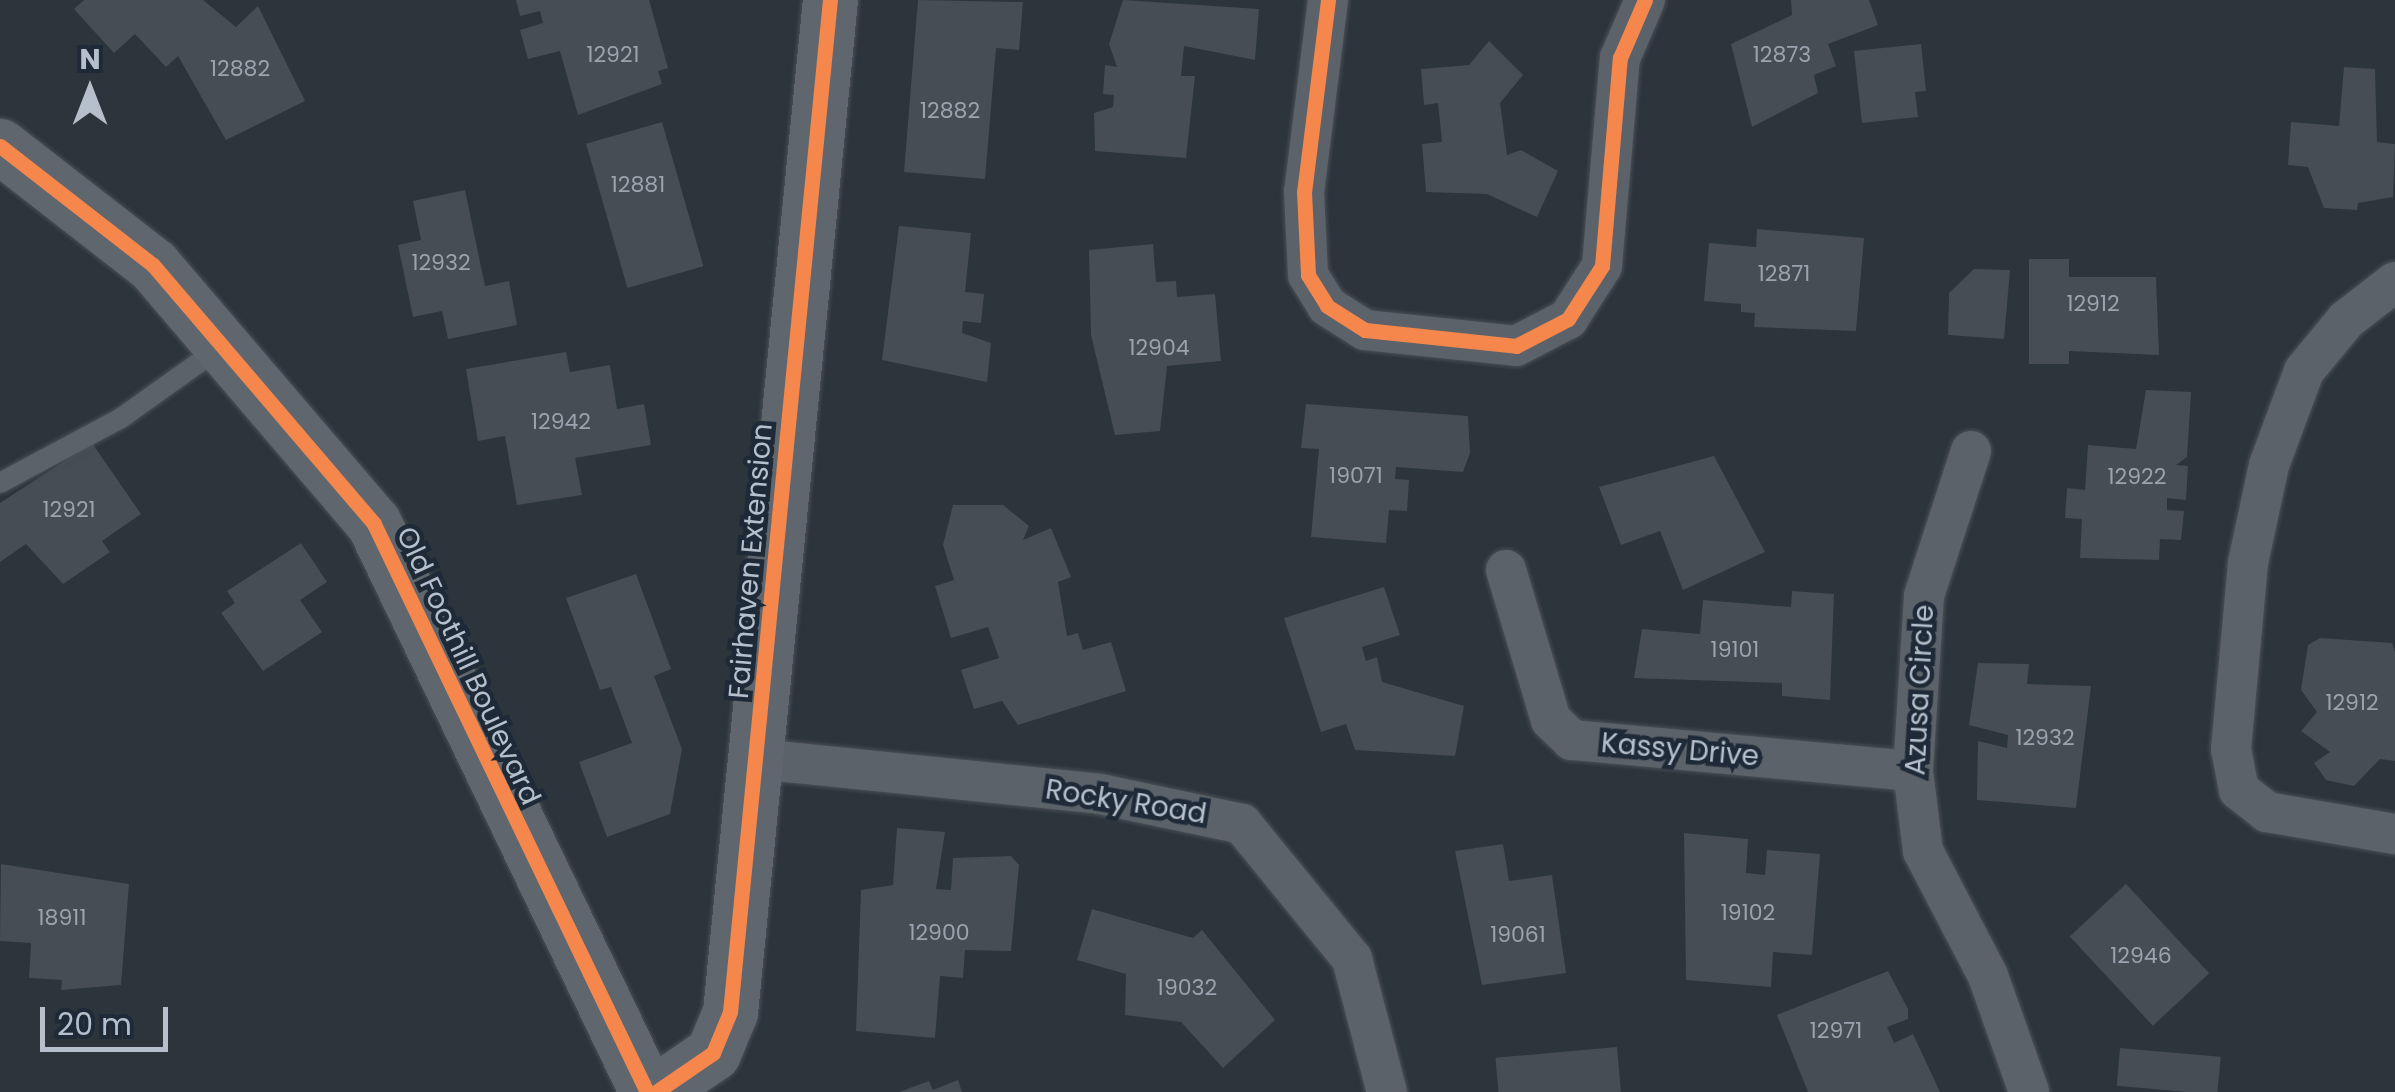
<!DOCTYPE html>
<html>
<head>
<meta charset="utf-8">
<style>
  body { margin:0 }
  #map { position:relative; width:2395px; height:1092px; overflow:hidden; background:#2c343c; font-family:Poppins,sans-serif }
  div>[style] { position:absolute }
  .building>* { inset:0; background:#464d54; transform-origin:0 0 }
  .roads { filter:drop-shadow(0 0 2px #4a5056) drop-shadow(0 0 2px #4a5056) }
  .lane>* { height:20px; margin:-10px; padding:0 10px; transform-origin:10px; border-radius:10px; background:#5c6269 }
  .street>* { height:40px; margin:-20px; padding:0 20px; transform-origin:20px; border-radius:20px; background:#5c6269 }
  .secondary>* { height:55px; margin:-27.5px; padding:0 27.5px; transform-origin:27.5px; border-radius:27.5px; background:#60666e }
  .cycleway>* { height:15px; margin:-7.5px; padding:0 7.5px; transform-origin:7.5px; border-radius:7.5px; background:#f5874c }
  span { translate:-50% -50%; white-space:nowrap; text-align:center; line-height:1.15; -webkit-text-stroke:9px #1e2a38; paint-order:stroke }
  .number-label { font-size:22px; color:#9aa3ae }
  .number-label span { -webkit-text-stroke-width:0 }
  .street-label { font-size:28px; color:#b6c0cc }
  .north { position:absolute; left:40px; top:40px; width:100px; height:100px; -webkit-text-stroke:8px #1e2a38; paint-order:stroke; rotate:0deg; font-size:28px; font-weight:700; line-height:40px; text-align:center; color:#b6c0cc }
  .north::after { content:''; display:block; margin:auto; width:35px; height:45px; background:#b6c0cc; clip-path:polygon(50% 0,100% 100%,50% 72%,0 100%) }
  .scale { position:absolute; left:40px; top:1007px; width:128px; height:45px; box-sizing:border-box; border:5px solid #b6c0cc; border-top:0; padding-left:12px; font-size:30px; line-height:35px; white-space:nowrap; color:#b6c0cc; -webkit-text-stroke:8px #1e2a38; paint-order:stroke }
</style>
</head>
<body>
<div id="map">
  <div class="building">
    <div style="clip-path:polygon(84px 0,203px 0,236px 27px,258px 6px,305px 101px,226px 140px,178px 56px,166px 67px,135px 34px,114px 53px,74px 9px)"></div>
    <div style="clip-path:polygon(516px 0,649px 0,668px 68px,658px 71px,662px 84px,578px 115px,560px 51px,528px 59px,520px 30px,543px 23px,540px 11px,520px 16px)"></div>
    <div style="clip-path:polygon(918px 0,1023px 2px,1019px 50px,996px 48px,985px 179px,904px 172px)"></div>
    <div style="clip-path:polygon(1123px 0,1259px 9px,1255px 60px,1184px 46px,1181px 76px,1195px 76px,1186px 158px,1095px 151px,1094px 113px,1113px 107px,1114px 95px,1103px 94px,1105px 65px,1117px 67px,1109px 44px)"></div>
    <div style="clip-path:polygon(1791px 0,1869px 0,1878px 25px,1828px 44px,1836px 66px,1814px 75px,1818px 93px,1752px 127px,1731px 44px,1792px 15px)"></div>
    <div style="clip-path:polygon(1489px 41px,1523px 75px,1500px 103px,1507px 155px,1521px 150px,1558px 171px,1537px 217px,1487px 194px,1426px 192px,1422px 144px,1442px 142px,1438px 103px,1424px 105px,1421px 69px,1469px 65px)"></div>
    <div style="clip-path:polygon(1921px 44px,1926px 91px,1915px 92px,1918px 117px,1862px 123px,1854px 51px)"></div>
    <div style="clip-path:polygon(2344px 67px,2375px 69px,2377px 142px,2395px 144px,2393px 197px,2358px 203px,2357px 210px,2324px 208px,2308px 167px,2288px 165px,2291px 122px,2339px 126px)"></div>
    <div style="left:662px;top:122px;width:150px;height:79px;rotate:74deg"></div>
    <div style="clip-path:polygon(465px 190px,485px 286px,509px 281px,517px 325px,448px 339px,442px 311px,413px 317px,398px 245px,421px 240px,413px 201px)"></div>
    <div style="clip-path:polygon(899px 226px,971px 233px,965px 292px,984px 294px,981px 323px,963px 321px,962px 333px,991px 343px,987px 382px,882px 360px)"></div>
    <div style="clip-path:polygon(1757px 229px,1864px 238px,1856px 331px,1754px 327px,1755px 313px,1741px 312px,1741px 304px,1704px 301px,1709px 243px,1756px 247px)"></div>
    <div style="clip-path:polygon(1153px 244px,1156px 282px,1176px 281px,1177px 297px,1215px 294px,1221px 361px,1167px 366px,1160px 431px,1115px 435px,1091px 335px,1089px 250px)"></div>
    <div style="clip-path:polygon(2029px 259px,2069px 259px,2069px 277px,2156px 277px,2159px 355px,2069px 351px,2069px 364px,2029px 364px)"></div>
    <div style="clip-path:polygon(1974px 269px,2010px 270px,2004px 339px,1948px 335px,1949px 293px)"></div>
    <div style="clip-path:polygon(566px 352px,570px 372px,610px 365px,617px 409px,644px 404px,651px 445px,575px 458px,582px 495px,517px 505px,505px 436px,478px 441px,466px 369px)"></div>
    <div style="clip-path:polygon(2146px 390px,2191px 392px,2187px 457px,2176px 465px,2188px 466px,2186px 500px,2167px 498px,2167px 510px,2184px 511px,2181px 540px,2160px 539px,2159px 560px,2080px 558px,2082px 519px,2065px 518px,2067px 488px,2085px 490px,2088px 445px,2136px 449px)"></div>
    <div style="clip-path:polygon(1306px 404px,1468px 416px,1470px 453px,1463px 472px,1396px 467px,1395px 479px,1409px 480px,1407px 511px,1389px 510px,1386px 543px,1311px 537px,1319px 449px,1301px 448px)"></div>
    <div style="clip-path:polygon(92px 443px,141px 514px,102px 541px,110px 552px,63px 584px,26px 544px,0 562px,0 503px)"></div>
    <div style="clip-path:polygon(1714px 456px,1765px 552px,1683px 590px,1660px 531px,1621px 545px,1599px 487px)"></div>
    <div style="clip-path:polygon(953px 505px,1003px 505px,1029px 526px,1023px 540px,1051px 528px,1071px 577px,1058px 582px,1067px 636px,1078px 633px,1083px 650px,1111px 642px,1126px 691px,1018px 725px,1002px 701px,974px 709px,961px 670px,999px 658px,988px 627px,951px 638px,935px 586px,954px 580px,943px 545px)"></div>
    <div style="clip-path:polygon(301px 543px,327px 582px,300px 600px,322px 632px,263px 671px,221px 613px,235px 603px,227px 591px)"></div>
    <div style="clip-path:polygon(636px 574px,671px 669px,654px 676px,682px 749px,670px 814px,607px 837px,579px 762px,632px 743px,611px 687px,600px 690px,566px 598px)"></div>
    <div style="clip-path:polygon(1384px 587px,1400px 635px,1362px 647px,1366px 661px,1377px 657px,1382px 682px,1464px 706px,1455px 756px,1355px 750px,1346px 724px,1321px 732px,1284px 618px)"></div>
    <div style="clip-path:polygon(1792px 591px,1834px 594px,1830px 700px,1782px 696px,1782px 683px,1634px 678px,1642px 629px,1700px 634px,1703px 600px,1791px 607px)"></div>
    <div style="clip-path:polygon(2320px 638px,2392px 643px,2395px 652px,2395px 761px,2380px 759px,2354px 786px,2326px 780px,2314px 763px,2330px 752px,2301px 731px,2317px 712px,2301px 690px,2308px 645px)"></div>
    <div style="clip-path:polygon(1978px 663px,2029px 664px,2027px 684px,2091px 686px,2076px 808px,1977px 800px,1978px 741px,2007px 748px,2008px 735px,1969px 725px)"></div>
    <div style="clip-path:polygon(897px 828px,945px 832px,936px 889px,951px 890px,953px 858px,1011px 856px,1019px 865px,1011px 951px,965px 950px,963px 978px,940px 976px,935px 1038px,856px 1031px,861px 890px,893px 885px)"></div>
    <div style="clip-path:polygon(1684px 833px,1748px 839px,1746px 873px,1765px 875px,1767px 850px,1820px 854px,1812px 955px,1773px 952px,1771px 987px,1686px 980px)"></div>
    <div style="clip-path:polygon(1503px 844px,1509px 881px,1552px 875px,1566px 973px,1482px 985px,1455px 851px)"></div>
    <div style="clip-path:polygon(1px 864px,129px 884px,121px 985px,61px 990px,62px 980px,29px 978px,31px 943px,0 941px)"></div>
    <div style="left:2126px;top:884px;width:122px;height:77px;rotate:47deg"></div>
    <div style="clip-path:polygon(1092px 909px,1193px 938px,1202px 930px,1275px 1020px,1223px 1068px,1181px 1022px,1125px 1015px,1126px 974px,1077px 960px)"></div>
    <div style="clip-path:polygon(1888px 971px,1908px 1009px,1908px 1019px,1887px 1027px,1894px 1043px,1913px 1034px,1940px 1092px,1808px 1092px,1777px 1015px)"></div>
    <div style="left:1617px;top:1047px;width:45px;height:122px;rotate:85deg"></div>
    <div style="left:2120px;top:1048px;width:101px;height:38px;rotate:5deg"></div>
    <div style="clip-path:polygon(958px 1080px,962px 1092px,899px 1092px,929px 1081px,933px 1090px)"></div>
  </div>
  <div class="roads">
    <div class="lane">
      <div style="left:0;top:483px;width:137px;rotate:-28.2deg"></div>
      <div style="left:121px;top:418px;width:123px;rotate:-35.4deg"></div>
    </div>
    <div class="street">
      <div style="left:1328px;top:0;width:193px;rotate:97.1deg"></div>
      <div style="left:1304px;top:192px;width:83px;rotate:87.2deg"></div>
      <div style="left:1308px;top:275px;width:36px;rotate:58deg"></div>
      <div style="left:1327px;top:306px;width:45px;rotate:32.3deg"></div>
      <div style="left:1365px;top:330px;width:152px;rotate:6deg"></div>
      <div style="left:1516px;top:346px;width:59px;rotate:-27.4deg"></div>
      <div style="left:1568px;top:319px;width:63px;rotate:-57.3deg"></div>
      <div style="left:1602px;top:266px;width:209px;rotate:-85.1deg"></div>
      <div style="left:1620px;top:58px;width:63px;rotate:-66.7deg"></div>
      <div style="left:2395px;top:282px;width:62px;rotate:142.2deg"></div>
      <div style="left:2346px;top:320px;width:66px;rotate:129.5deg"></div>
      <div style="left:2304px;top:371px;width:100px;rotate:110.4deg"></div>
      <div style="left:2269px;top:465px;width:100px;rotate:102.1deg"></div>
      <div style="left:2248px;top:563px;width:187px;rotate:95.2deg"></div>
      <div style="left:2231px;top:749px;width:42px;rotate:79deg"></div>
      <div style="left:2239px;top:790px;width:36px;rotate:38deg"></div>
      <div style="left:2267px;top:812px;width:130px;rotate:9.8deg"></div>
      <div style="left:1971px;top:451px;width:152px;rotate:108deg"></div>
      <div style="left:1924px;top:596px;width:175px;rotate:93.6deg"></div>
      <div style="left:1913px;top:771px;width:81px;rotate:82.9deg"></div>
      <div style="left:1923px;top:851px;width:141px;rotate:62.5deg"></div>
      <div style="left:1988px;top:976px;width:123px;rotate:70.5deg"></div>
      <div style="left:1506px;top:570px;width:157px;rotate:73.3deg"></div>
      <div style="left:1551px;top:720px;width:29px;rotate:44deg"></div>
      <div style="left:1572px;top:740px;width:342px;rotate:5.2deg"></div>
      <div style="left:758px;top:759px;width:344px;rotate:5.8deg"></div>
      <div style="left:1100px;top:794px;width:145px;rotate:11.9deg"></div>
      <div style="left:1242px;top:824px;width:174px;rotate:50.8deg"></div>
      <div style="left:1352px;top:959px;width:138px;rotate:75.3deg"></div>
    </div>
    <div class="secondary">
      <div style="left:0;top:146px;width:194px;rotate:37.9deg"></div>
      <div style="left:153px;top:265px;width:340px;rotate:49.5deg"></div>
      <div style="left:374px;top:524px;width:630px;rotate:64.33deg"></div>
      <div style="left:656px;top:1092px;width:69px;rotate:-34.4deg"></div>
      <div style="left:713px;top:1053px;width:44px;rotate:-67.5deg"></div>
      <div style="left:730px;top:1012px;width:1017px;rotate:-84.36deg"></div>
    </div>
  </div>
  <div class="cycleway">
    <div style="left:1328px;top:0;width:193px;rotate:97.1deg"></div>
    <div style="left:1304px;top:192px;width:83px;rotate:87.2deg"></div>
    <div style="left:1308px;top:275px;width:36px;rotate:58deg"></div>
    <div style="left:1327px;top:306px;width:45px;rotate:32.3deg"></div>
    <div style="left:1365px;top:330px;width:152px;rotate:6deg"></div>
    <div style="left:1516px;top:346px;width:59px;rotate:-27.4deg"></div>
    <div style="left:1568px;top:319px;width:63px;rotate:-57.3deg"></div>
    <div style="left:1602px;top:266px;width:209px;rotate:-85.1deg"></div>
    <div style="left:1620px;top:58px;width:63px;rotate:-66.7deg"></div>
    <div style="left:0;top:146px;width:194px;rotate:37.9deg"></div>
    <div style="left:153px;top:265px;width:340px;rotate:49.5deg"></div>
    <div style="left:374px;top:524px;width:630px;rotate:64.33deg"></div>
    <div style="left:656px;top:1092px;width:69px;rotate:-34.4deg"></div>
    <div style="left:713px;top:1053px;width:44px;rotate:-67.5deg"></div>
    <div style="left:730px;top:1012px;width:1017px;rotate:-84.36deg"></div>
  </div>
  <div class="number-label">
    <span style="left:613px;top:55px">12921</span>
    <span style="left:1782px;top:55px">12873</span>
    <span style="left:240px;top:69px">12882</span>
    <span style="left:950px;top:111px">12882</span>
    <span style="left:638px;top:185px">12881</span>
    <span style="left:441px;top:263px">12932</span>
    <span style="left:1784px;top:274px">12871</span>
    <span style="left:2093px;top:304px">12912</span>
    <span style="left:1159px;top:348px">12904</span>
    <span style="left:561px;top:422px">12942</span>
    <span style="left:1356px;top:476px">19071</span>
    <span style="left:2137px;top:477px">12922</span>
    <span style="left:69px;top:510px">12921</span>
    <span style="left:1735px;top:650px">19101</span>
    <span style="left:2352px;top:703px">12912</span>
    <span style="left:2045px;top:738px">12932</span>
    <span style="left:1748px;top:913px">19102</span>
    <span style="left:62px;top:918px">18911</span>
    <span style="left:939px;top:933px">12900</span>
    <span style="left:1518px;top:935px">19061</span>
    <span style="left:2141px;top:956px">12946</span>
    <span style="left:1187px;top:988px">19032</span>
    <span style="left:1836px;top:1031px">12971</span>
  </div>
  <div class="street-label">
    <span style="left:751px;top:561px;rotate:-85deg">Fairhaven Extension</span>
    <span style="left:468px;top:666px;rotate:65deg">Old Foothill Boulevard</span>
    <span style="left:1920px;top:690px;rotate:-87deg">Azusa Circle</span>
    <span style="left:1680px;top:750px;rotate:5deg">Kassy Drive</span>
    <span style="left:1126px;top:802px;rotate:9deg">Rocky Road</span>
  </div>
  <div class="north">N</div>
  <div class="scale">20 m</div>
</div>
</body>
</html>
